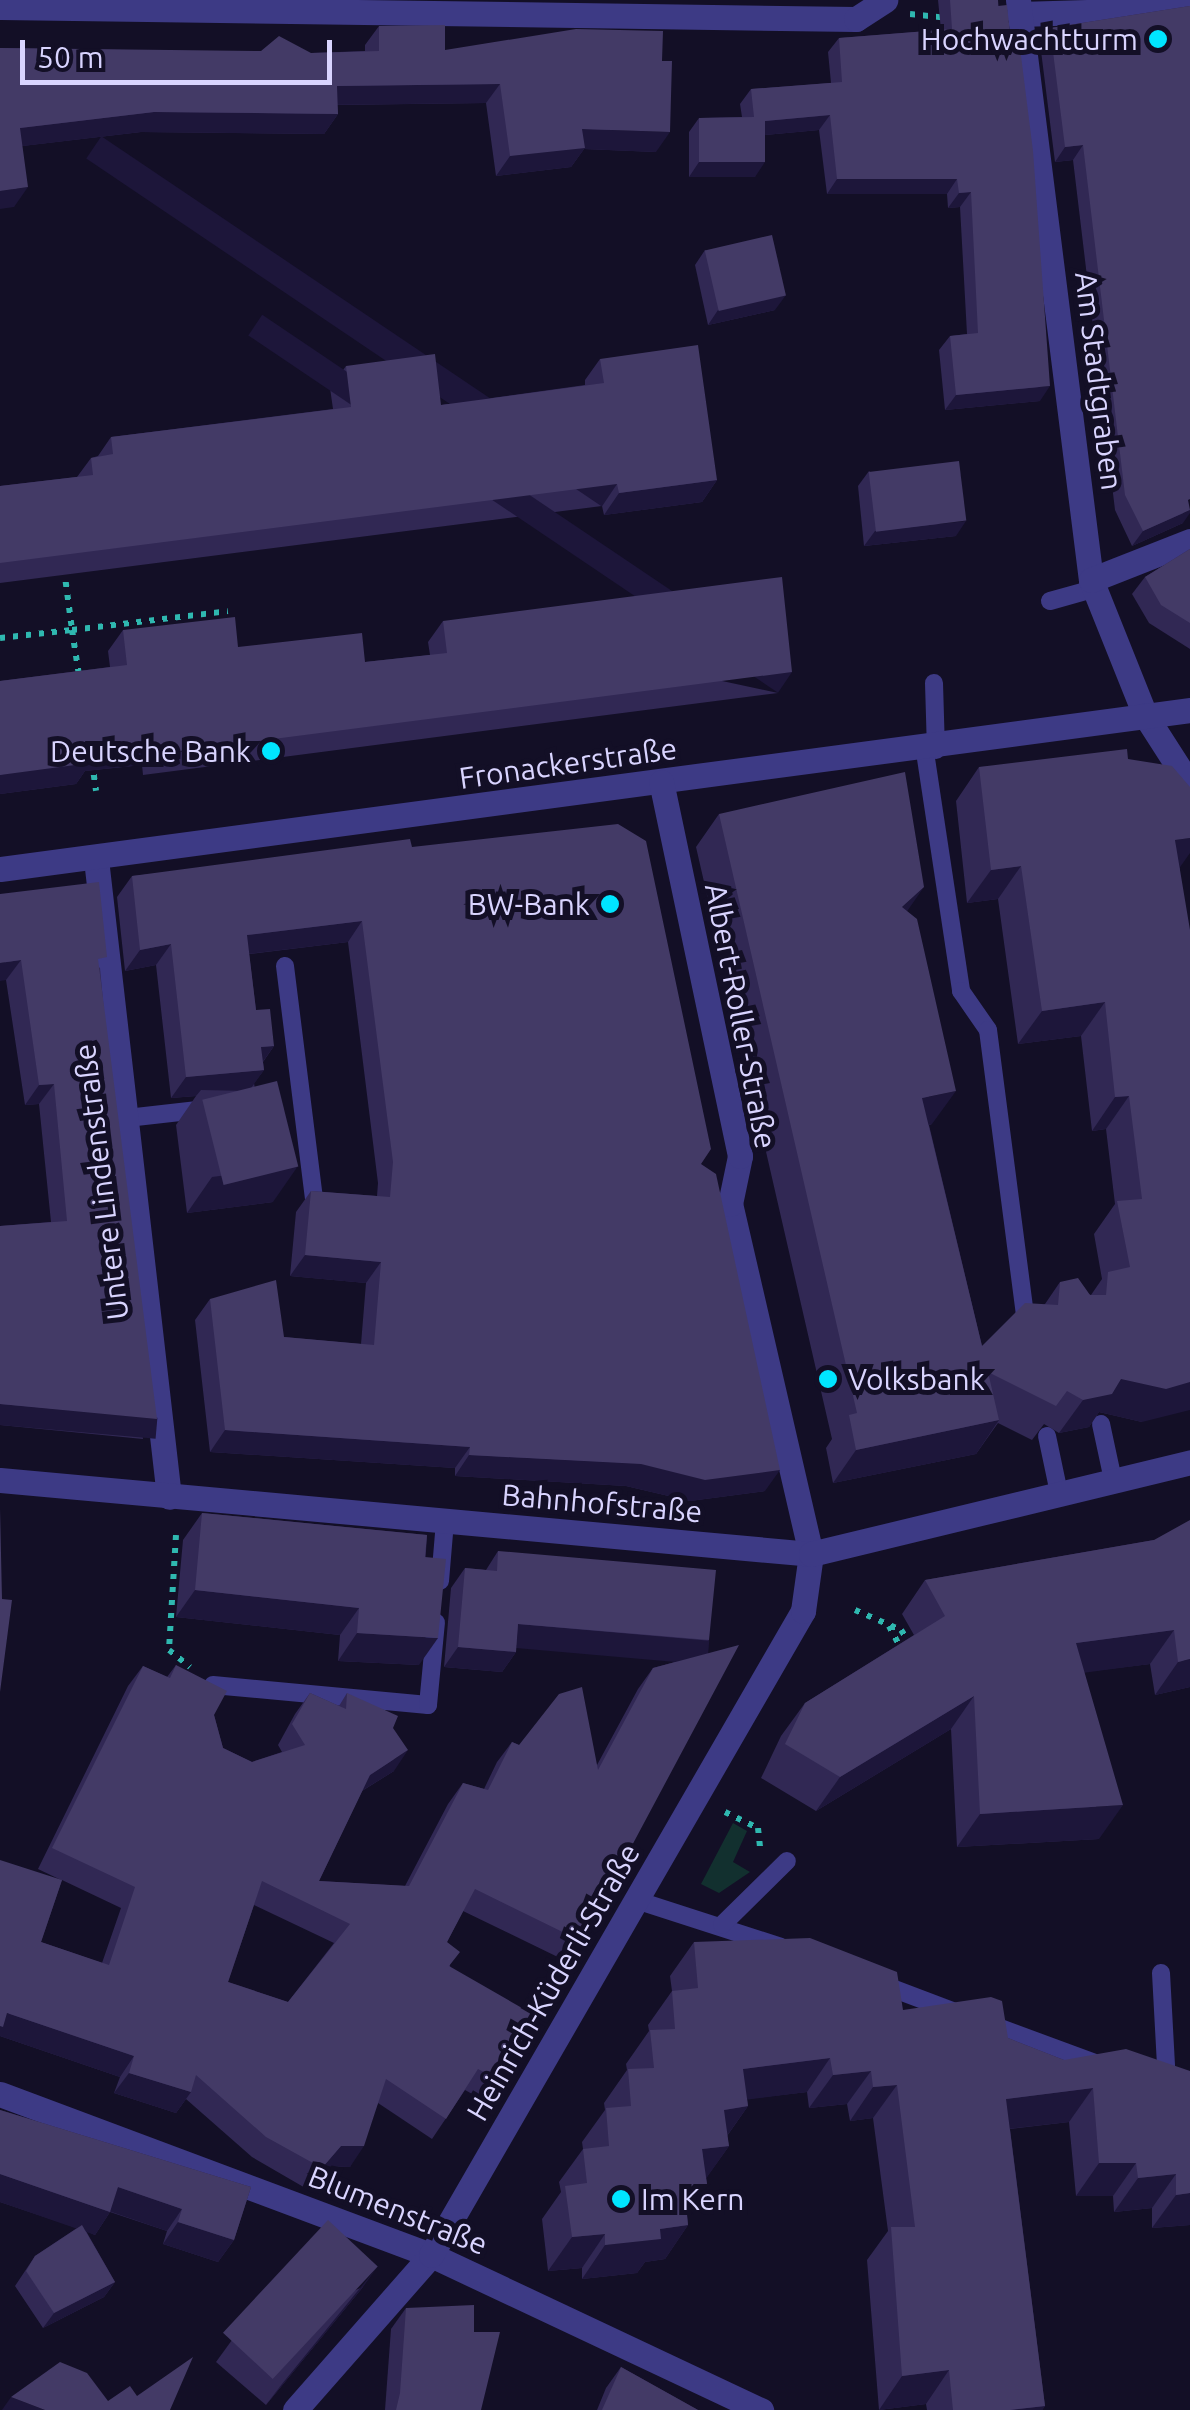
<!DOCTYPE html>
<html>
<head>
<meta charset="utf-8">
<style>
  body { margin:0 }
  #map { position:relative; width:1190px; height:2410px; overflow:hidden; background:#130f26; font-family:Ubuntu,sans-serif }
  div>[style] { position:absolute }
  .green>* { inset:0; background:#12302f }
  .path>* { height:6px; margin-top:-3px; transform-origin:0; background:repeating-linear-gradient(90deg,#2fb8b0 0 5px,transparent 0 13px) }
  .service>* { height:18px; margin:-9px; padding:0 9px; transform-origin:9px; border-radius:9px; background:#3d3a85 }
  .pedestrian>* { height:25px; margin:-12.5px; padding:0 12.5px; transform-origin:12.5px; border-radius:12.5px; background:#3d3a85 }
  .minor>* { height:25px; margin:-12.5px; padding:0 12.5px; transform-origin:12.5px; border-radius:12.5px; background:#3d3a85 }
  .tertiary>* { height:25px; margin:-12.5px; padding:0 12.5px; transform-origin:12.5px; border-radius:12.5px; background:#3d3a85 }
  .wall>* { inset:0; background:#312854 }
  .shaded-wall>* { inset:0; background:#1d163a; transform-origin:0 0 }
  .building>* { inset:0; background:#433a66; transform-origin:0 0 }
  .dots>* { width:28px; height:28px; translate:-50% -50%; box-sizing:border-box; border:5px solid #130f26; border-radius:50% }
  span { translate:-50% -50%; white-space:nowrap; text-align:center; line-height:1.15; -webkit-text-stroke:10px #130f26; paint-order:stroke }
  .poi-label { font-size:30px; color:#d9d4ff }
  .right { translate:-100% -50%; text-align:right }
  .left { translate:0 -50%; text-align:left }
  .street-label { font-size:30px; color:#d9d4ff }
  .scale { position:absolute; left:20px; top:40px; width:312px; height:45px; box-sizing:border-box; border:5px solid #d9d4ff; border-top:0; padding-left:12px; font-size:30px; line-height:35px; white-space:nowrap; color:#d9d4ff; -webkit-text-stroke:8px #130f26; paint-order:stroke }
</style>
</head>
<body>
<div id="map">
  <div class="green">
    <div style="clip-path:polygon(733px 1823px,747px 1831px,733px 1862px,750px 1872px,719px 1893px,701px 1884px)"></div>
  </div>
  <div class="path">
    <div style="left:910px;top:14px;width:37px;rotate:6deg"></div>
    <div style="left:64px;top:569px;width:62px;rotate:82.5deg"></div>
    <div style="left:72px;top:630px;width:157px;rotate:-6.9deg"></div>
    <div style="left:0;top:638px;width:72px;rotate:-6.3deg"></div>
    <div style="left:72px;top:630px;width:46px;rotate:81.2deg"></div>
    <div style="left:92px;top:762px;width:29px;rotate:82deg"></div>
    <div style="left:176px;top:1535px;width:115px;rotate:93.5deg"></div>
    <div style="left:169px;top:1650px;width:27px;rotate:39deg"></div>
    <div style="left:855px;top:1610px;width:50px;rotate:23.5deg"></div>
    <div style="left:901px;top:1630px;width:18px;rotate:56deg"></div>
    <div style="left:889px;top:1626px;width:27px;rotate:62deg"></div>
    <div style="left:725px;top:1812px;width:37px;rotate:26deg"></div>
    <div style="left:758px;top:1828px;width:19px;rotate:84deg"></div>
  </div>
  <div class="service">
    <div style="left:1050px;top:601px;width:45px;rotate:-15.6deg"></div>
    <div style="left:934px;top:683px;width:67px;rotate:88.3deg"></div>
    <div style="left:925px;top:752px;width:242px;rotate:81.4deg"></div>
    <div style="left:961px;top:991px;width:47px;rotate:55.3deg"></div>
    <div style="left:988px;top:1030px;width:295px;rotate:82.6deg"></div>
    <div style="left:285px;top:966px;width:235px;rotate:82.9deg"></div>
    <div style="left:127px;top:1118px;width:80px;rotate:-6.5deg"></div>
    <div style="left:1101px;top:1424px;width:57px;rotate:77.9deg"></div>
    <div style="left:1047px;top:1436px;width:58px;rotate:78.1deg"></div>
    <div style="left:440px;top:1581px;width:59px;rotate:-85.2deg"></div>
    <div style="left:213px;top:1685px;width:216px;rotate:5.3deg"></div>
    <div style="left:428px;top:1705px;width:83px;rotate:-84.5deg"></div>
    <div style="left:639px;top:1901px;width:149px;rotate:17.9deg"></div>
    <div style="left:722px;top:1925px;width:91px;rotate:-44.6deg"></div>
    <div style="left:1161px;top:1973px;width:110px;rotate:86.9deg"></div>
    <div style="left:881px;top:1984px;width:79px;rotate:20.7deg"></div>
    <div style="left:984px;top:2022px;width:124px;rotate:20.3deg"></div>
  </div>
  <div class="pedestrian">
    <div style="left:1019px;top:14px;width:171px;rotate:-1.7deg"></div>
  </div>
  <div class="minor">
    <div style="left:1018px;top:0;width:585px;rotate:82.83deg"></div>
    <div style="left:1091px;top:580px;width:145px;rotate:68.2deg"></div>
    <div style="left:1145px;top:715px;width:83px;rotate:57.3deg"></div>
    <div style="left:0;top:7px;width:856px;rotate:0.8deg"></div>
    <div style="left:856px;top:19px;width:35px;rotate:-33deg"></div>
    <div style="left:1091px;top:580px;width:106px;rotate:-21.5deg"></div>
    <div style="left:96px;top:859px;width:642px;rotate:83.47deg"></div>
    <div style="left:0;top:869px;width:1201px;rotate:-7.61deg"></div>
    <div style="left:0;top:2094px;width:460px;rotate:20.5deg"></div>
    <div style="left:431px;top:2255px;width:365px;rotate:25.2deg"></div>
    <div style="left:295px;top:2410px;width:206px;rotate:-48.7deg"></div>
    <div style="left:431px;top:2255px;width:744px;rotate:-59.99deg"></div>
    <div style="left:803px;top:1611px;width:58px;rotate:-82deg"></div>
    <div style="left:811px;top:1554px;width:359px;rotate:-103deg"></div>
    <div style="left:730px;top:1204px;width:49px;rotate:-78.2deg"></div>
    <div style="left:740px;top:1156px;width:382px;rotate:-101.9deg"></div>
  </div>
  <div class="tertiary">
    <div style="left:0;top:1480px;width:814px;rotate:5.21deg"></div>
    <div style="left:811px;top:1554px;width:390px;rotate:-13.6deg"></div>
  </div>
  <div class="wall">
    <div style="clip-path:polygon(938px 0,998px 0,1040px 401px,945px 410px,939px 350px,950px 336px,967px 334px,960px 207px,948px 208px,947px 194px,827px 194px,819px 130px,765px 135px,755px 177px,689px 177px,689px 132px,699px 118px,742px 117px,740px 104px,751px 89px,831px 83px,828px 52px,839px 38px,941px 30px)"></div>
    <div style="clip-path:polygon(1190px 6px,1183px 523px,1132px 546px,1115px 510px,1073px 160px,1055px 162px,1040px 43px,1050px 28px)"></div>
    <div style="clip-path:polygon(379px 26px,445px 50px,656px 152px,584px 149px,571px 167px,496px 176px,486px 103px,337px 105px,338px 114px,324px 134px,141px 132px,22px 146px,14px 207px,0 48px,311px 53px,365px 51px,365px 45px)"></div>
    <div style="clip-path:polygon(705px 250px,775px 310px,708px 325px,695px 265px)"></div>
    <div style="clip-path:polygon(600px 359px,717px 480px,702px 502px,604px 515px,602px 506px,0 583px,0 486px,77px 477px,91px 458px,98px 456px,111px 437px,333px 409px,330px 388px,346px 366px,441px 405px,585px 385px,585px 380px)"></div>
    <div style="clip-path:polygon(869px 471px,956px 536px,864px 546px,858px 486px)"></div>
    <div style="clip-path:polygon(1190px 549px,1190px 649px,1149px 623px,1132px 594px,1145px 577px)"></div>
    <div style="clip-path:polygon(443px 621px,778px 693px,143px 775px,142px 765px,85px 771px,76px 784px,0 794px,0 681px,110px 667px,108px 651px,123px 630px,238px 647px,365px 662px,430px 655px,428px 642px)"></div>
    <div style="clip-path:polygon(1128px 759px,1180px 867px,1142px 1422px,1099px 1412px,1089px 1427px,1059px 1433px,1044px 1424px,1032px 1440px,998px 1423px,976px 1454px,833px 1483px,826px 1448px,832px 1439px,696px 847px,719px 814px,907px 911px,932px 1124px,929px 1125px,982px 1346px,1045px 1304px,1060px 1282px,1091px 1295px,1102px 1279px,1094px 1234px,1115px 1204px,1106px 1129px,1092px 1131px,1081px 1036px,1018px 1044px,998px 899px,967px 903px,956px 801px,979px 767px)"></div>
    <div style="clip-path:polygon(412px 847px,701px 1164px,765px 1491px,690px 1501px,626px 1486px,455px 1476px,455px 1468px,210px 1452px,195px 1320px,210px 1299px,284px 1337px,361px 1344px,366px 1283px,290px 1276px,296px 1212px,311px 1191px,377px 1196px,378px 1183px,348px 942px,249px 954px,256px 1010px,274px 1046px,263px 1062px,264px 1070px,254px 1083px,273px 1202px,187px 1213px,176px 1125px,196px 1096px,171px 1098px,156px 965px,125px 971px,117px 897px,132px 876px)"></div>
    <div style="clip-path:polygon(0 894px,100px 968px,143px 1439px,0 1425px,0 1226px,51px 1222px,39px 1104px,25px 1105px,6px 980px)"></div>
    <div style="clip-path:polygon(202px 1513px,427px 1535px,419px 1665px,338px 1661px,340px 1635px,176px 1617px,183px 1540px)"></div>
    <div style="clip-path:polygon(1154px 1540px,1190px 1687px,1155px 1695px,1150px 1664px,1084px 1672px,1099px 1839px,957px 1847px,951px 1729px,816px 1811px,761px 1778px,781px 1736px,805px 1703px,914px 1635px,902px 1614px,925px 1580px)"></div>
    <div style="clip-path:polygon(evenodd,498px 1551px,709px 1640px,698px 1656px,581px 1941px,566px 1961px,463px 1911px,447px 1942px,450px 1966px,499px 2080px,485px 2101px,465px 2090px,432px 2139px,378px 2103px,350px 2167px,327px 2166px,307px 2189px,252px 2157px,186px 2099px,176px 2113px,114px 2093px,120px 2077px,0 2036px,61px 1880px,38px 1869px,128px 1686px,143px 1666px,167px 1677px,176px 1665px,214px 1715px,223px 1748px,252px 1762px,282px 1752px,278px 1745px,295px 1714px,310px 1693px,339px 1706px,347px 1693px,393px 1728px,394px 1771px,362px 1791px,319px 1881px,405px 1886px,448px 1804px,463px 1783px,484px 1789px,497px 1762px,512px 1742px,519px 1745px,597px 1765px,638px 1689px,653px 1668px,686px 1659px,516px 1645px,516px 1652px,502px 1672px,444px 1667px,451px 1588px,465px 1568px,486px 1570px,498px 1551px,62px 1880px,121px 1908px,102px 1963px,41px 1942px,62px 1880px,498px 1551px,254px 1905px,334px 1943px,288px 2002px,228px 1982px,254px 1905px)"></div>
    <div style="clip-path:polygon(694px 1942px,903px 2010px,1008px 2038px,1064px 2060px,1190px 2071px,1190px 2225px,1152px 2228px,1152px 2208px,1114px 2212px,1113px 2196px,1076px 2196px,1069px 2122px,1010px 2129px,1045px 2406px,1042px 2410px,927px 2410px,926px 2404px,879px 2410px,867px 2260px,888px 2231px,873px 2118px,850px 2121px,847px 2104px,809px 2108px,807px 2092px,747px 2099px,748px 2106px,727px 2136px,729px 2146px,706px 2178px,707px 2184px,687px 2213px,688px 2225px,665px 2259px,645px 2262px,637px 2273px,582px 2279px,582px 2268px,548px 2271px,542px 2219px,561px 2192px,559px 2182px,583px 2149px,582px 2142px,605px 2110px,604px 2103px,627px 2070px,626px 2064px,649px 2031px,648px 2025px,672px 1991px,670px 1976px)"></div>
    <div style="clip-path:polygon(0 2110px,251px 2187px,234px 2240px,218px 2262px,163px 2244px,167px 2231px,110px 2212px,95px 2235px,86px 2231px,115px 2282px,104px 2297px,43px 2328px,15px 2286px,35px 2256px,77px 2228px,0 2202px)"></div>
    <div style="clip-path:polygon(363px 2287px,266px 2405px,216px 2362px,232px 2340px)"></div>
    <div style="clip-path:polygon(406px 2308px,474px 2332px,481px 2410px,385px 2410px,391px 2329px)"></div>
    <div style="clip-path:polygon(621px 2367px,698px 2410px,597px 2410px,606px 2388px)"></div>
  </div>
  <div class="shaded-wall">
    <div style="clip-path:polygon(500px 84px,486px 103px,323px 105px,337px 86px)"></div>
    <div style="clip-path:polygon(154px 112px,338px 114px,324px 134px,141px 132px,6px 148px,20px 128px)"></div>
    <div style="clip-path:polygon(830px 115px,819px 130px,755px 136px,765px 121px)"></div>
    <div style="clip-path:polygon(582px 129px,670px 132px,656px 152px,584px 149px,571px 167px,496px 176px,510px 156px)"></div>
    <div style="clip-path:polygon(1083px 145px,1073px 160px,1055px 162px,1065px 147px)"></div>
    <div style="clip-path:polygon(699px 162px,765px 162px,755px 177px,689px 177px)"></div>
    <div style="clip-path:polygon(837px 179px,957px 179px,947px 194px,827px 194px)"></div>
    <div style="clip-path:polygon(28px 187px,14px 207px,0 209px,0 191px)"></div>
    <div style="clip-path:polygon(971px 192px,960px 207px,948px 208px,959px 193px)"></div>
    <div style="clip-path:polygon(786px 295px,775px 310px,708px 325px,718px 310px)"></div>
    <div style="clip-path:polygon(1050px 386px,1040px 401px,945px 410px,956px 395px)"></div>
    <div style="clip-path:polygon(717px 480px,702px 502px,604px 515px,619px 493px)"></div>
    <div style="left:617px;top:484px;width:27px;height:622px;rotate:124deg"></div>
    <div style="clip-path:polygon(1190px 510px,1190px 513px,1183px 523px,1132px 546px,1143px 531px)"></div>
    <div style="clip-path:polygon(966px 521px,956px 536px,864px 546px,875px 531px)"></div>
    <div style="left:792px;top:672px;width:25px;height:639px;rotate:124deg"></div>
    <div style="clip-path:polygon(157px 744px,142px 765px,85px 771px,76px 784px,0 794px,0 775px,89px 751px)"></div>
    <div style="clip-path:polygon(1190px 838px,1190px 853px,1178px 870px,1175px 840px)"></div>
    <div style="clip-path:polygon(1021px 866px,998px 899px,967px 903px,991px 870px)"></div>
    <div style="clip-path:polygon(924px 887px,901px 920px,902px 907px)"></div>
    <div style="clip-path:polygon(362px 921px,348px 942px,232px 956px,247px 935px)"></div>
    <div style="clip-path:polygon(171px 944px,156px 965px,125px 971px,140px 950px)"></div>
    <div style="clip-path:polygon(21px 960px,6px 980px,0 981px,0 963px)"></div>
    <div style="clip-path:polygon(1105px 1002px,1081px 1036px,1018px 1044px,1042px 1011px)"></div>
    <div style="clip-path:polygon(274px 1046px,259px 1067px,261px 1047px)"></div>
    <div style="clip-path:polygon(264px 1070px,249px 1091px,201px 1090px,196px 1096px,171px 1098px,186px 1077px)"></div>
    <div style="clip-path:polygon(54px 1084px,39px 1104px,25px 1105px,39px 1085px)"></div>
    <div style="clip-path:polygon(956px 1091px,932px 1124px,899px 1132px,922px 1098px)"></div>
    <div style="clip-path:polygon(1129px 1096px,1106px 1129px,1092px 1131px,1115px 1097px)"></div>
    <div style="clip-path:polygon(298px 1166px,273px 1202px,187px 1213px,212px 1177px)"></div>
    <div style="clip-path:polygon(305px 1255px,381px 1262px,366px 1283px,290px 1276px)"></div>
    <div style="clip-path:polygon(1121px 1379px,1190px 1382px,1190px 1410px,1142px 1422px,1099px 1412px,1089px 1427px,1059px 1433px,1083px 1400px)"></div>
    <div style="left:0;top:1404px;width:158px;height:21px;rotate:5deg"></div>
    <div style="clip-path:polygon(999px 1420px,976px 1454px,833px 1483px,856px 1450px)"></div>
    <div style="clip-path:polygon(225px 1430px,470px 1447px,455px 1468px,210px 1452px)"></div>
    <div style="clip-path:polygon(469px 1455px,780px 1470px,765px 1491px,690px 1501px,626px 1486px,455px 1476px)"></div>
    <div style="clip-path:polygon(195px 1590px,359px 1608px,340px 1635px,176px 1617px)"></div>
    <div style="left:518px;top:1624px;width:192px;height:24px;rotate:5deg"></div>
    <div style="clip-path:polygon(1174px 1630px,1150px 1664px,1052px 1677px,1076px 1643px)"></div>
    <div style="clip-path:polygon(357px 1633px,438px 1638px,419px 1665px,338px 1661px)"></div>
    <div style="clip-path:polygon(458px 1647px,516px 1652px,502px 1672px,444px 1667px)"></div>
    <div style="clip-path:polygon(1190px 1659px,1190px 1687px,1155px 1695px,1178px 1662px)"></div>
    <div style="clip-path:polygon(974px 1696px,951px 1729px,816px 1811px,840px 1777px)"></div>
    <div style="clip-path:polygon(408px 1750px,394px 1771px,355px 1795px,370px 1775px)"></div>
    <div style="clip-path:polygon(1123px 1805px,1099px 1839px,957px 1847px,980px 1814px)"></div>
    <div style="clip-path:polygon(7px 2013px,134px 2056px,120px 2077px,0 2036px,0 2023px)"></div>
    <div style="clip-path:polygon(830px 2058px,807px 2092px,720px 2103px,743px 2069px)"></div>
    <div style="clip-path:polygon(871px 2071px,847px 2104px,809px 2108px,833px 2075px)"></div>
    <div style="clip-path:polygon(129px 2073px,191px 2092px,176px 2113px,114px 2093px)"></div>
    <div style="clip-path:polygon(897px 2085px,873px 2118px,850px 2121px,873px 2087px)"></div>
    <div style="clip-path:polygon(1093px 2088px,1069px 2122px,982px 2132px,1006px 2099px)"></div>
    <div style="clip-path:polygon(748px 2106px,724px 2140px,724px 2110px)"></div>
    <div style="clip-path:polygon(341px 2146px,364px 2146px,350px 2167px,327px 2166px,307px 2189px,322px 2168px)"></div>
    <div style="clip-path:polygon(729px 2146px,705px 2180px,702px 2149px)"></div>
    <div style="clip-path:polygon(1099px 2163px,1136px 2163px,1113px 2196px,1076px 2196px)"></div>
    <div style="clip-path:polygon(0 2174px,110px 2212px,95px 2235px,0 2202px)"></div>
    <div style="clip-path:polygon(1176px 2174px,1152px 2208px,1114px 2212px,1138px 2178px)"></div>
    <div style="clip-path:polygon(707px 2184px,684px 2218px,684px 2188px)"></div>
    <div style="clip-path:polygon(118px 2187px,182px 2209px,167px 2231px,103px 2209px)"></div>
    <div style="clip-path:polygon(1190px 2193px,1190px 2225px,1152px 2228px,1176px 2195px)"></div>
    <div style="clip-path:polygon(178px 2222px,234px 2240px,218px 2262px,163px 2244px)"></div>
    <div style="clip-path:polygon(688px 2225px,665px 2259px,645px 2262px,637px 2273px,582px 2279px,605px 2245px,660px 2229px)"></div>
    <div style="clip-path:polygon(605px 2234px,582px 2268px,548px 2271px,572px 2237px)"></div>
    <div style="clip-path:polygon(378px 2266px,363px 2287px,266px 2405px,282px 2384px)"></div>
    <div style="clip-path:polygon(115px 2282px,104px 2297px,43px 2328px,54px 2313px)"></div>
    <div style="clip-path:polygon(949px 2370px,926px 2404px,879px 2410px,902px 2376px)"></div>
    <div style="clip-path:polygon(11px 2397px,45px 2410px,2px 2410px)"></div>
    <div style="clip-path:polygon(1045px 2406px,1042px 2410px,1010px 2410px)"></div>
  </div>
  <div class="building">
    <div style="clip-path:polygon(950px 0,998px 0,998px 6px,1007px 5px,1010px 33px,1018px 32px,1033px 151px,1050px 386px,956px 395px,950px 336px,978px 333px,971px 192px,959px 193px,957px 179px,837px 179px,830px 115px,765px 121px,765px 162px,699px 162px,699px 118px,754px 117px,751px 89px,842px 82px,839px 38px,952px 29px)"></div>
    <div style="clip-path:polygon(1190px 6px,1190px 499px,1188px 500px,1190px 510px,1143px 531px,1125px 495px,1083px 145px,1065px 147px,1050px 28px)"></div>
    <div style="clip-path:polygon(445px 25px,445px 50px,576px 29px,663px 31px,662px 61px,672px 61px,670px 132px,582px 129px,585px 148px,510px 156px,500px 84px,337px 86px,338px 114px,154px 112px,20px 128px,28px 187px,0 191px,0 48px,261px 51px,279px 36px,311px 53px,379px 51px,379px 26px)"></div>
    <div style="left:772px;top:235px;width:62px;height:69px;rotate:77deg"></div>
    <div style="clip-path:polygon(698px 345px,717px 480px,619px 493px,617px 484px,0 563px,0 486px,93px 475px,91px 458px,113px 454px,111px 437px,351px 407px,346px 366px,435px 354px,441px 405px,604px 383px,600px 359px)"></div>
    <div style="left:959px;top:461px;width:60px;height:91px;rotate:83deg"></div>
    <div style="clip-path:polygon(1190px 549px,1190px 623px,1161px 605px,1145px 577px)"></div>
    <div style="clip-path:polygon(782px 577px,792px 672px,158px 754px,157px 744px,89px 751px,90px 763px,0 775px,0 681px,127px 665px,123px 630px,235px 617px,238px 647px,362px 633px,365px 662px,447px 653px,443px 621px)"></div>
    <div style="clip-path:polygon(1127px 749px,1128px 759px,1172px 766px,1190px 787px,1190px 838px,1175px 840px,1190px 930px,1190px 1382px,1166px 1389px,1121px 1379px,1112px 1394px,1083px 1400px,1067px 1391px,1056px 1406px,988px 1372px,999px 1420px,856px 1450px,849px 1415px,857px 1413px,719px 814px,905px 772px,924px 887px,902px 907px,917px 919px,956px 1091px,922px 1098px,982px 1346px,1025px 1303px,1058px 1305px,1060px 1282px,1078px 1278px,1090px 1295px,1106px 1295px,1108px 1272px,1130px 1267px,1117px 1201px,1142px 1199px,1129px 1096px,1115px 1097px,1105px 1002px,1042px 1011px,1021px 866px,991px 870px,979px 767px)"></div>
    <div style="clip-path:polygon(618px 824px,646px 841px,711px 1149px,701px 1164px,716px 1174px,780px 1470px,705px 1480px,641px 1464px,469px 1455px,470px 1447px,225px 1430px,210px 1299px,276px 1280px,284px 1337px,374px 1345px,381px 1262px,305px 1255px,311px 1191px,390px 1197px,393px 1162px,362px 921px,247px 935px,256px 1010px,270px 1009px,274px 1046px,261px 1047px,264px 1070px,186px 1077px,171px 944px,140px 950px,132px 876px,410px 839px,412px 847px)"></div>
    <div style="clip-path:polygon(99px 882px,107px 957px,98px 959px,157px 1419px,0 1404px,0 1226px,67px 1221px,54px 1084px,39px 1085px,21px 960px,0 963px,0 894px)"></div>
    <div style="left:277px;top:1081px;width:88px;height:77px;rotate:76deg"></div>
    <div style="clip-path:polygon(0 1508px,2px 1599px,12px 1600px,0 1692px)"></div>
    <div style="clip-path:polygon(202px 1513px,427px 1535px,425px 1557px,446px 1559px,438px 1638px,357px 1633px,359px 1608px,195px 1590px)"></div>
    <div style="clip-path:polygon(1190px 1520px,1190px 1659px,1178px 1662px,1174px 1630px,1076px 1643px,1123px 1805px,980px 1814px,974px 1696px,840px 1777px,785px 1744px,805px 1703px,945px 1616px,925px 1580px,1154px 1540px)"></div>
    <div style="clip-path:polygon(498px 1551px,716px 1570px,709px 1640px,518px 1624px,516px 1652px,458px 1647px,465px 1568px,497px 1571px)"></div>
    <div style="clip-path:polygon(evenodd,739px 1645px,581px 1941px,475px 1889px,447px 1942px,460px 1952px,449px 1966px,536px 2016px,499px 2080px,478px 2069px,446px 2119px,386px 2079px,364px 2146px,341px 2146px,322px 2168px,266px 2137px,196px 2075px,191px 2092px,129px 2073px,134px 2056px,7px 2013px,3px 2027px,0 2026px,0 1860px,62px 1880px,41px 1942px,109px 1965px,135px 1887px,52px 1848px,143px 1666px,170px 1678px,176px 1665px,227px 1691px,214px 1715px,223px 1748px,252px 1762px,305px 1745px,292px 1724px,310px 1693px,346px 1709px,347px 1693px,398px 1716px,393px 1728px,408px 1750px,370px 1775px,319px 1881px,409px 1886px,463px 1783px,488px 1790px,512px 1742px,519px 1745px,559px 1694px,582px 1687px,598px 1770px,653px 1668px,739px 1645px,262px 1881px,350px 1924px,288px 2002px,228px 1982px,262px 1881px)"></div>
    <div style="clip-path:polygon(810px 1938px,897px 1972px,903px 2010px,991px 1997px,1002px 2001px,1008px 2038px,1064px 2060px,1126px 2049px,1190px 2071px,1190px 2193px,1176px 2195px,1176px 2174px,1138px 2178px,1136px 2163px,1099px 2163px,1093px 2088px,1006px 2099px,1045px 2406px,1010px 2410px,953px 2410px,949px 2370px,902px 2376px,891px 2227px,915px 2227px,897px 2085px,873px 2087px,871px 2071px,833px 2075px,830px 2058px,743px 2069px,748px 2106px,724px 2110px,729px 2146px,702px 2149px,707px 2184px,684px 2188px,688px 2225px,660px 2229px,661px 2239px,605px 2245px,605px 2234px,572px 2237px,565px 2186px,587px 2183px,583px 2149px,609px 2146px,606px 2108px,631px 2106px,628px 2069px,654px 2068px,650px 2030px,675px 2029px,672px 1991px,698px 1988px,694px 1942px)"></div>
    <div style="clip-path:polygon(0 2110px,251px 2187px,234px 2240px,178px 2222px,182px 2209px,118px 2187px,110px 2212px,0 2174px)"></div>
    <div style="left:328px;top:2220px;width:68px;height:154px;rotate:43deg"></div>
    <div style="clip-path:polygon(82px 2225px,115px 2282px,54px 2313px,26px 2271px,35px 2256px)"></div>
    <div style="clip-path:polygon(474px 2305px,474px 2332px,500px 2332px,481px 2410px,396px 2410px,400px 2393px,406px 2308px)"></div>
    <div style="clip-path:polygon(193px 2357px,170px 2410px,45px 2410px,11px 2397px,60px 2362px,87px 2373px,108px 2401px,130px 2386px,137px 2396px)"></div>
    <div style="clip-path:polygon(621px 2367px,698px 2410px,602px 2410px)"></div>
  </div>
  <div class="dots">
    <div style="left:1158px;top:39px;background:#00e5ff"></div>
    <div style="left:271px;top:751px;background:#00e5ff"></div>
    <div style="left:610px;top:904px;background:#00e5ff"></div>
    <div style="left:828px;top:1379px;background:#00e5ff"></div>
    <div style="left:621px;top:2199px;background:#00e5ff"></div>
  </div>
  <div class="poi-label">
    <span class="right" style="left:1138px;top:39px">Hochwachtturm</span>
    <span class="right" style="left:251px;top:751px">Deutsche Bank</span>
    <span class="right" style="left:590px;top:904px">BW-Bank</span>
    <span class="left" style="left:848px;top:1379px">Volksbank</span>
    <span class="left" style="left:641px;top:2199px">Im Kern</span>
  </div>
  <div class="street-label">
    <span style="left:1099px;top:381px;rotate:83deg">Am Stadtgraben</span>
    <span style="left:568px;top:763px;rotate:-8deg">Fronackerstraße</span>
    <span style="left:741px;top:1016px;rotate:79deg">Albert-Roller-Straße</span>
    <span style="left:101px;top:1182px;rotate:-97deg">Untere Lindenstraße</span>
    <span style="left:602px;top:1503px;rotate:5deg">Bahnhofstraße</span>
    <span style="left:553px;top:1982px;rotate:-60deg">Heinrich-Küderli-Straße</span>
    <span style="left:398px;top:2210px;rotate:22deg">Blumenstraße</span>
  </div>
  <div class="scale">50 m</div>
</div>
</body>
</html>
